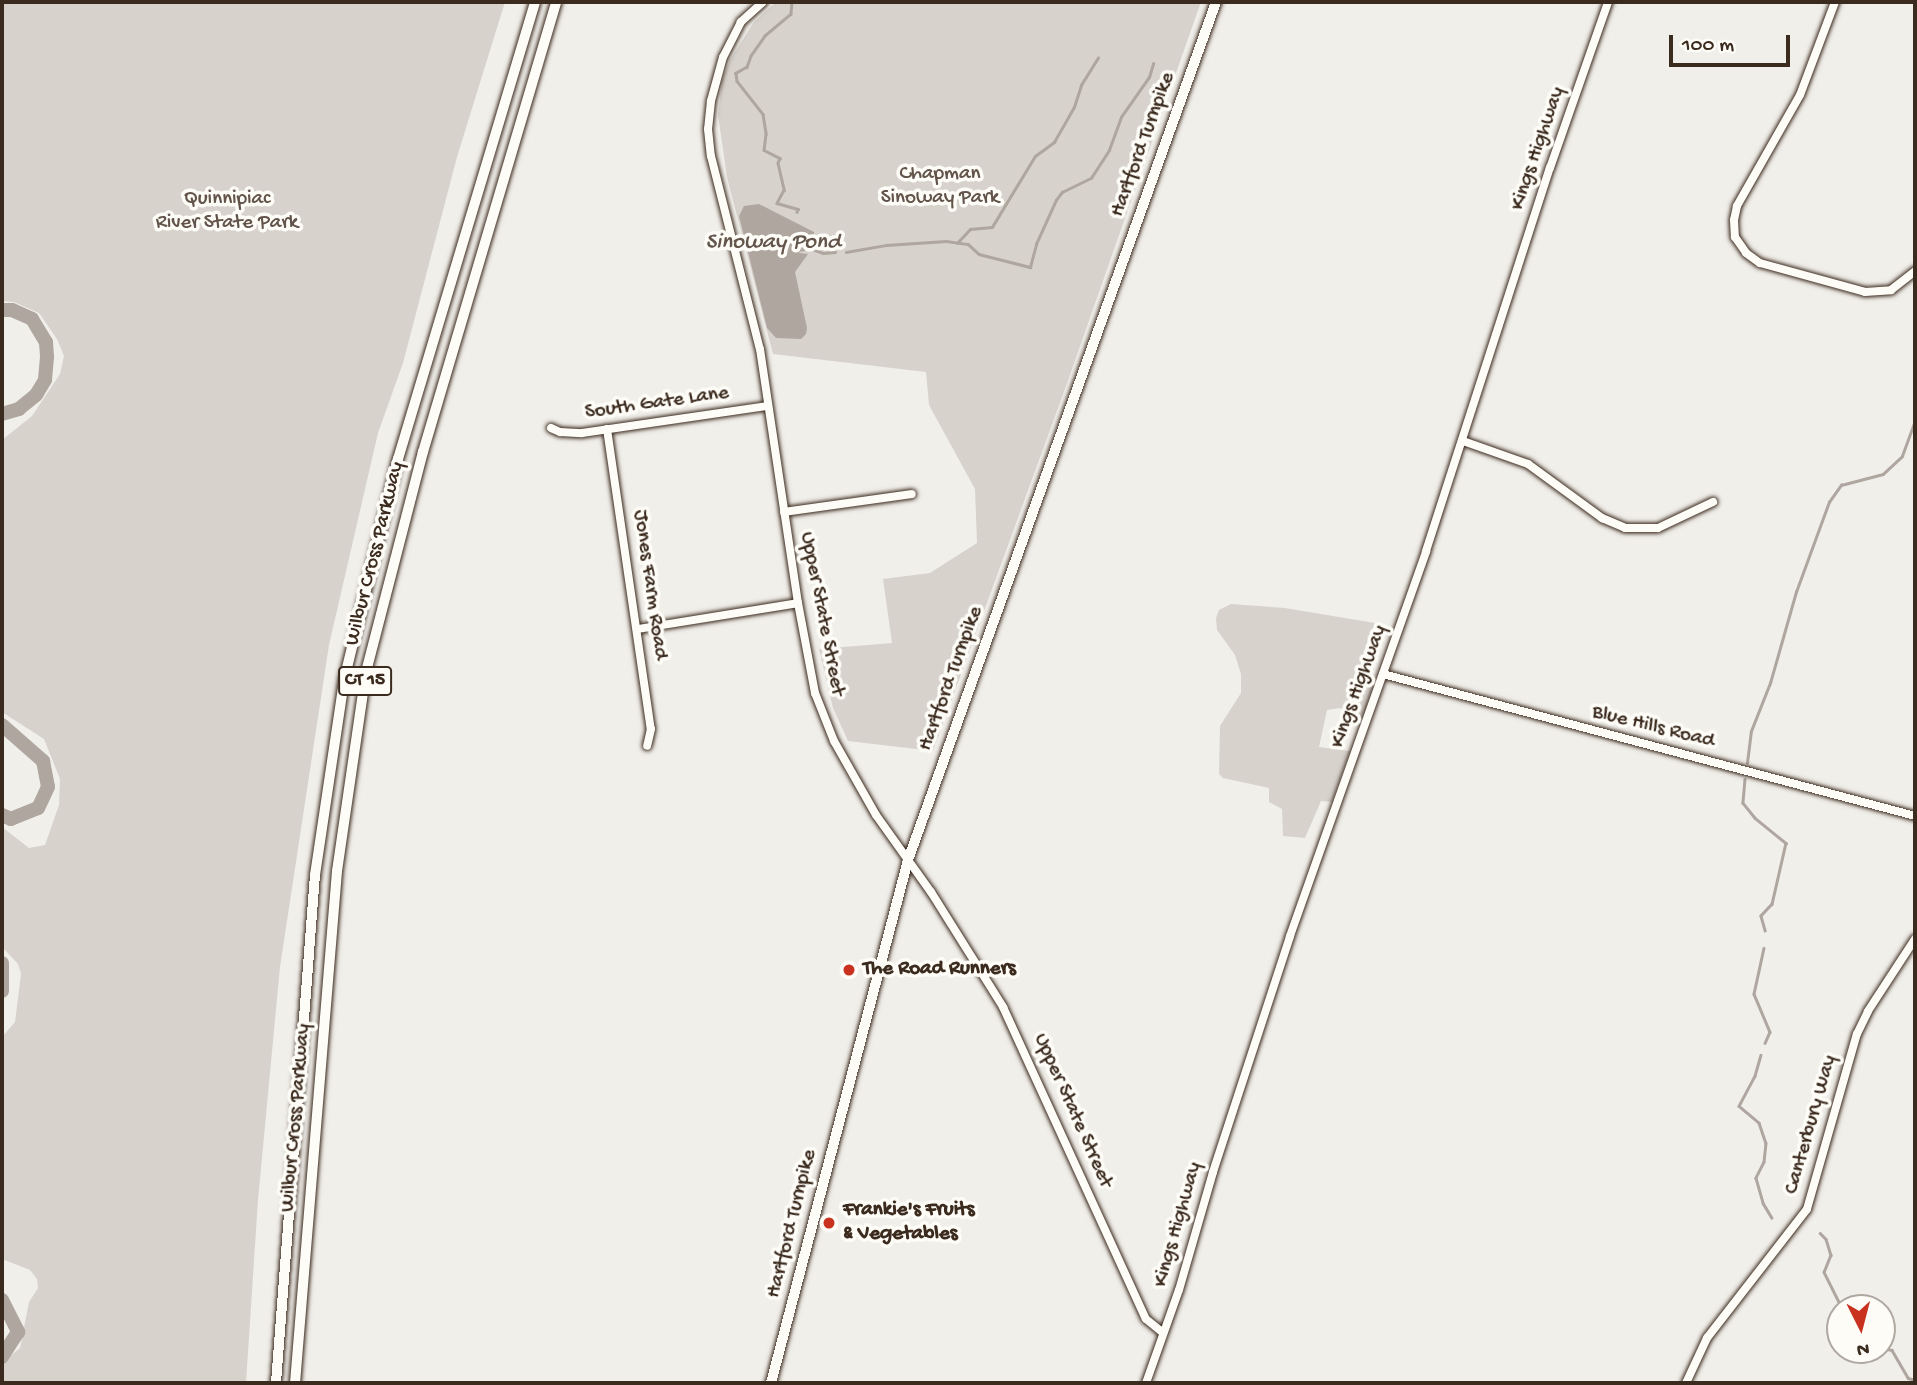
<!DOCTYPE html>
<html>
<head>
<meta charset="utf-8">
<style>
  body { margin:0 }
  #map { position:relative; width:1917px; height:1385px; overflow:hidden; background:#f1efea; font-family:"Gochi Hand",sans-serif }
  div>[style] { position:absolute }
  .green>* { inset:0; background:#d7d2cc }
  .water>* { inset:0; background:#aea69f }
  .stream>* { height:2.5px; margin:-1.25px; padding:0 1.25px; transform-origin:1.25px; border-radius:1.25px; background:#aea69f }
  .river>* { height:14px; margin:-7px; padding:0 7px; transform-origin:7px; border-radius:7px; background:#aea69f }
  .roads { filter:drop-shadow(0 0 2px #3b2a1e) drop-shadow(0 0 2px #3b2a1e) }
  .minor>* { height:8px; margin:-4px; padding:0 4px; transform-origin:4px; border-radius:4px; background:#fdfcf7 }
  .major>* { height:10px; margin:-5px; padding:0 5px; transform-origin:5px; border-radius:5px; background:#fdfcf7 }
  .highway>* { height:10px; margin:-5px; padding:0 5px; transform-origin:5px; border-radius:5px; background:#fdfcf7 }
  .dots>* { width:19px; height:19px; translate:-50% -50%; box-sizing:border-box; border:4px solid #fdfcf7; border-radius:50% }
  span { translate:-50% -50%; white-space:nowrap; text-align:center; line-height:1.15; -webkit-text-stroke:7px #fdfcf7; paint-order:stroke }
  .shield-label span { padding:2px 5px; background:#fdfcf7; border:2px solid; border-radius:5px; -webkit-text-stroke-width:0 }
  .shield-label { font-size:19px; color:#3b2a1e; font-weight:700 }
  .street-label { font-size:21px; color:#3b2a1e }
  .park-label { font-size:21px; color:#62544a }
  .poi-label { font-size:21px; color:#3b2a1e; font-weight:700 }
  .left { translate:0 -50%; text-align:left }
  .water-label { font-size:23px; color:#63554b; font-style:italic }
  .frame { position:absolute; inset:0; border:4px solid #3b2a1e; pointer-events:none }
  .north { position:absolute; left:1826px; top:1294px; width:70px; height:70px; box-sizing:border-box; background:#fdfcf7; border:2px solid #afa8a0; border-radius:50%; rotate:174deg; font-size:19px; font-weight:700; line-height:28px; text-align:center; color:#3b2a1e }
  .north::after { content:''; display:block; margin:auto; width:24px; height:32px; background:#c8321e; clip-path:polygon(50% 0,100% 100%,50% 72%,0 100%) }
  .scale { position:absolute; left:1669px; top:35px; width:121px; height:32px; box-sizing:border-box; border:4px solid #3b2a1e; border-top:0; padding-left:9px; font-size:21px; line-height:24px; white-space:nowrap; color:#3b2a1e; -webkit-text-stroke:5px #fdfcf7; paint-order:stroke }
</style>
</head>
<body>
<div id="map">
  <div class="green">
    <div style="clip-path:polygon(2px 2px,505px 2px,457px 157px,403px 363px,378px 433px,329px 645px,280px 967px,258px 1200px,246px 1383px,2px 1383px,2px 1363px,20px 1348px,29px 1302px,38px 1288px,37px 1279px,30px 1270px,2px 1259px,2px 1037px,15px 1022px,21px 974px,18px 964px,2px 947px,2px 827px,29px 848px,45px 845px,59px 805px,60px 779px,44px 739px,2px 712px,2px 440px,32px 416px,60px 374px,64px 356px,57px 339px,39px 313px,14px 302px,2px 301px)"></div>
    <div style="clip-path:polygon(776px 2px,1201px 2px,1066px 386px,933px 751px,848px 741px,833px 708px,819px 649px,892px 643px,883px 579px,930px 573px,977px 543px,975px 489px,929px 405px,926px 372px,773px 354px,727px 177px,718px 115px,722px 81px,730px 60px,754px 22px)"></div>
    <div style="clip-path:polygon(1231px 604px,1285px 608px,1375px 623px,1366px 645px,1362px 671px,1364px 681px,1373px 687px,1361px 722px,1340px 708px,1327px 710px,1319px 747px,1350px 751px,1332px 802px,1321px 801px,1305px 838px,1283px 836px,1282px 809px,1269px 802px,1269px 788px,1223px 778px,1219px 774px,1220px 726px,1241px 693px,1241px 674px,1235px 655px,1217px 630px,1216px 618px,1219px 610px)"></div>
  </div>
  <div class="water">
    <div style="clip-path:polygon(759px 204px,814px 232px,814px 240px,805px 241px,802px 245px,799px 253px,808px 254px,795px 272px,807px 328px,806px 334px,801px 339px,776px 338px,767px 328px,739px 216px,744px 206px)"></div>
  </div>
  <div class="stream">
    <div style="left:792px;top:2px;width:12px;rotate:95deg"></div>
    <div style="left:791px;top:14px;width:34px;rotate:140deg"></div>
    <div style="left:765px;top:36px;width:24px;rotate:125deg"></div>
    <div style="left:751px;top:56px;width:12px;rotate:110deg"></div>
    <div style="left:747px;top:67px;width:13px;rotate:151deg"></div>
    <div style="left:736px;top:73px;width:8px;rotate:83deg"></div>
    <div style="left:737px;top:81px;width:42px;rotate:51.8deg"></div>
    <div style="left:763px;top:114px;width:20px;rotate:81deg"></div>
    <div style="left:766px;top:134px;width:16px;rotate:97deg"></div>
    <div style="left:764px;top:150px;width:18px;rotate:27deg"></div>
    <div style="left:780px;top:158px;width:5px;rotate:112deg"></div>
    <div style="left:778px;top:163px;width:28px;rotate:77deg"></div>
    <div style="left:784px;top:190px;width:15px;rotate:118deg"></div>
    <div style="left:777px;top:203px;width:22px;rotate:16deg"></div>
    <div style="left:798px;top:209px;width:3px;rotate:108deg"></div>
    <div style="left:957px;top:243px;width:19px;rotate:-47deg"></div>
    <div style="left:970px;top:229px;width:22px;rotate:-5deg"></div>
    <div style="left:992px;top:227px;width:83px;rotate:-58.8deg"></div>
    <div style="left:1035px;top:156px;width:24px;rotate:-36deg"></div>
    <div style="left:1054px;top:142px;width:40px;rotate:-60.3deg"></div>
    <div style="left:1074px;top:107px;width:23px;rotate:-72deg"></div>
    <div style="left:1081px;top:85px;width:32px;rotate:-58deg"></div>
    <div style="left:798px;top:250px;width:12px;rotate:-9deg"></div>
    <div style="left:810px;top:248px;width:14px;rotate:21deg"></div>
    <div style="left:823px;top:253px;width:12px;rotate:-5deg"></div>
    <div style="left:846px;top:252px;width:41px;rotate:-9.9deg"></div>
    <div style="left:886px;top:245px;width:60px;rotate:-3.8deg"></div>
    <div style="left:946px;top:241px;width:22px;rotate:8deg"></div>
    <div style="left:968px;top:244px;width:15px;rotate:42deg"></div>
    <div style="left:979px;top:254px;width:53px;rotate:14.3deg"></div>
    <div style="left:1030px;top:267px;width:24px;rotate:-75deg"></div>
    <div style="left:1036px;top:244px;width:48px;rotate:-65.6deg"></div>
    <div style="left:1056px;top:200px;width:10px;rotate:-53deg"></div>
    <div style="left:1062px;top:192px;width:32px;rotate:-26deg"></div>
    <div style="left:1091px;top:178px;width:33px;rotate:-57deg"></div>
    <div style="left:1109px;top:150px;width:35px;rotate:-70deg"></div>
    <div style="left:1121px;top:117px;width:49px;rotate:-55deg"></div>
    <div style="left:1149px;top:77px;width:14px;rotate:-73deg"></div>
    <div style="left:1747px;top:763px;width:32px;rotate:-83deg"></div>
    <div style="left:1751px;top:731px;width:52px;rotate:-68.4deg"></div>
    <div style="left:1770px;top:683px;width:95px;rotate:-74.1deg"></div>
    <div style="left:1796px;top:592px;width:96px;rotate:-69.9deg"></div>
    <div style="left:1829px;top:502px;width:21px;rotate:-55deg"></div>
    <div style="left:1841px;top:485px;width:43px;rotate:-14.7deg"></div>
    <div style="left:1883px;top:474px;width:26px;rotate:-43deg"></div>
    <div style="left:1902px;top:456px;width:38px;rotate:-70deg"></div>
    <div style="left:1745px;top:779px;width:24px;rotate:95deg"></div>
    <div style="left:1743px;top:803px;width:19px;rotate:51deg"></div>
    <div style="left:1755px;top:818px;width:40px;rotate:39deg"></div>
    <div style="left:1786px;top:843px;width:63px;rotate:102.9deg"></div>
    <div style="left:1772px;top:904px;width:16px;rotate:133deg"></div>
    <div style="left:1761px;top:916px;width:15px;rotate:74deg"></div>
    <div style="left:1764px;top:948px;width:47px;rotate:102.3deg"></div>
    <div style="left:1754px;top:994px;width:41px;rotate:67.2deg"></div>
    <div style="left:1770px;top:1032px;width:12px;rotate:114deg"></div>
    <div style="left:1761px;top:1055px;width:22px;rotate:106deg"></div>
    <div style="left:1755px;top:1076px;width:34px;rotate:118deg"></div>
    <div style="left:1739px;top:1106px;width:26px;rotate:40deg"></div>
    <div style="left:1759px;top:1123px;width:21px;rotate:71deg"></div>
    <div style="left:1766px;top:1143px;width:19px;rotate:96deg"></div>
    <div style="left:1764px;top:1162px;width:18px;rotate:117deg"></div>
    <div style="left:1756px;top:1178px;width:26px;rotate:74deg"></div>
    <div style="left:1763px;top:1203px;width:17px;rotate:59deg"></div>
    <div style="left:1820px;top:1233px;width:8px;rotate:45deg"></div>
    <div style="left:1826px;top:1239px;width:17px;rotate:73deg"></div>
    <div style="left:1831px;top:1255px;width:18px;rotate:112deg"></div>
    <div style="left:1824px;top:1272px;width:40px;rotate:63.4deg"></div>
    <div style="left:1840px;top:1310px;width:11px;rotate:124deg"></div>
    <div style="left:1834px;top:1319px;width:11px;rotate:56deg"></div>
    <div style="left:1882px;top:1348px;width:10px;rotate:11deg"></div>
    <div style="left:1892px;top:1350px;width:32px;rotate:60deg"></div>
    <div style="left:1908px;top:1378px;width:7px;rotate:16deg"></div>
  </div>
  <div class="river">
    <div style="left:2px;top:310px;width:10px"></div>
    <div style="left:12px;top:310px;width:22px;rotate:24deg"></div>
    <div style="left:32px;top:319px;width:27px;rotate:59deg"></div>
    <div style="left:46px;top:342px;width:15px;rotate:86deg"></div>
    <div style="left:47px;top:357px;width:23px;rotate:95deg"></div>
    <div style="left:45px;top:380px;width:17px;rotate:121deg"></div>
    <div style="left:36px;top:395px;width:22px;rotate:141deg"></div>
    <div style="left:19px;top:409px;width:18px;rotate:164deg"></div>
    <div style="left:2px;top:725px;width:55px;rotate:41.3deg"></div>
    <div style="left:43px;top:761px;width:26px;rotate:79deg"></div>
    <div style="left:48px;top:787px;width:23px;rotate:115deg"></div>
    <div style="left:38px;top:808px;width:29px;rotate:158deg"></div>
    <div style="left:11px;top:819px;width:10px;rotate:-156deg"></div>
    <div style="left:2px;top:963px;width:28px;rotate:90deg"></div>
    <div style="left:2px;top:1300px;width:36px;rotate:63deg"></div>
    <div style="left:18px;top:1332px;width:30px;rotate:123deg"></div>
  </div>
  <div class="roads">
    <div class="minor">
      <div style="left:763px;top:2px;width:30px;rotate:138deg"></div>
      <div style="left:741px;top:22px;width:39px;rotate:117deg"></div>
      <div style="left:723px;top:57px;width:46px;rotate:105.3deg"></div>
      <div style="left:711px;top:101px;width:28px;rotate:96deg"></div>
      <div style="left:708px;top:129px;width:27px;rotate:84deg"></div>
      <div style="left:711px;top:156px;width:199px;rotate:75.8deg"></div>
      <div style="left:760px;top:349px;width:257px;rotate:81.5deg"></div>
      <div style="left:798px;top:603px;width:92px;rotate:79.3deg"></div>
      <div style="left:815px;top:693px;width:52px;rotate:68.4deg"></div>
      <div style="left:834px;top:741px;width:85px;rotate:60.4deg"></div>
      <div style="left:876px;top:815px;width:95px;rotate:54.5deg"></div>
      <div style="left:931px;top:892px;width:136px;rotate:57.9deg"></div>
      <div style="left:1003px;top:1007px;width:343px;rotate:65.4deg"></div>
      <div style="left:1146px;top:1319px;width:22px;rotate:39deg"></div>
      <div style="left:1835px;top:2px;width:99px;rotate:110.6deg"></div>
      <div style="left:1800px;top:95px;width:128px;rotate:119.6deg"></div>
      <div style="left:1737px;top:206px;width:14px;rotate:102deg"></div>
      <div style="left:1734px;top:220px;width:17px;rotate:87deg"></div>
      <div style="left:1735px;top:237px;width:19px;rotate:55deg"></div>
      <div style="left:1746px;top:253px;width:17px;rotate:36deg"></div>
      <div style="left:1760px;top:263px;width:109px;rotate:15.4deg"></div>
      <div style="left:1865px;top:292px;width:26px;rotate:-4deg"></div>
      <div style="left:1891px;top:290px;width:31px;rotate:-38deg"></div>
      <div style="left:551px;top:428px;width:10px;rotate:24deg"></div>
      <div style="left:560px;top:432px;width:22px;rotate:3deg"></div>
      <div style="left:582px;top:433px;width:188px;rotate:-8.3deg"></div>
      <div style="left:607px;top:429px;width:303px;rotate:81.7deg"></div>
      <div style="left:651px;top:729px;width:17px;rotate:103deg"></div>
      <div style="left:1463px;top:441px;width:69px;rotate:19.5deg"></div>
      <div style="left:1528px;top:464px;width:92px;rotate:36.1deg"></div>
      <div style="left:1602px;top:518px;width:25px;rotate:23deg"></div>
      <div style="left:1625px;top:528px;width:33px"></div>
      <div style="left:1658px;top:528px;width:61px;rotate:-25.3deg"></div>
      <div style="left:784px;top:512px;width:129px;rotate:-8deg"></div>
      <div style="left:638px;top:629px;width:162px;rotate:-9.2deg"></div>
      <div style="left:1383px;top:674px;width:551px;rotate:14.94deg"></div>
      <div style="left:1146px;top:1383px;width:99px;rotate:-70.5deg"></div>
      <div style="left:1179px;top:1290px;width:123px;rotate:-73.9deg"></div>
      <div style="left:1213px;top:1172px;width:248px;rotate:-71.9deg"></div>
      <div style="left:1290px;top:936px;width:408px;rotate:-70.5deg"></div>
      <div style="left:1426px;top:551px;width:403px;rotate:-72.1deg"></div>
      <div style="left:1550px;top:168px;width:176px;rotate:-70.7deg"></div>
      <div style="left:1686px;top:1383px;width:50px;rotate:-65deg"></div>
      <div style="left:1707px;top:1338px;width:163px;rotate:-52.2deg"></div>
      <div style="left:1807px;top:1209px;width:182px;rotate:-74.1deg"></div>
      <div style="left:1857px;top:1034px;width:25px;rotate:-64deg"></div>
      <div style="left:1868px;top:1011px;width:86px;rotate:-56.9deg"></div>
    </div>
    <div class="major">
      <div style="left:771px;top:1383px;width:541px;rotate:-75.32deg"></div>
      <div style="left:908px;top:860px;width:912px;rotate:-70.25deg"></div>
    </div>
    <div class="highway">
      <div style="left:276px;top:1383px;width:509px;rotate:-85.61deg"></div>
      <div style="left:315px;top:875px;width:197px;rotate:-81.5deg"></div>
      <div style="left:344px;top:680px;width:228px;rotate:-76.3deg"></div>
      <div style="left:398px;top:459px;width:477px;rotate:-73.3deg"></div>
      <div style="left:295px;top:1383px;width:514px;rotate:-85.31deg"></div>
      <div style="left:337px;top:871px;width:201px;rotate:-81.7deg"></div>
      <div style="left:366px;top:672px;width:227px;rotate:-75.5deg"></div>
      <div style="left:423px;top:452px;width:469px;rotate:-73.5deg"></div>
    </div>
  </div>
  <div class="dots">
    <div style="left:849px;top:970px;background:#c8321e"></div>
    <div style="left:829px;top:1223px;background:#c8321e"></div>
  </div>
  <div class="shield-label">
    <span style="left:365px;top:681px">CT 15</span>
  </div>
  <div class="street-label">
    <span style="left:1144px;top:145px;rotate:-70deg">Hartford Turnpike</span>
    <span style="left:1539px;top:149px;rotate:-71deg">Kings Highway</span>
    <span style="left:657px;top:404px;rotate:-8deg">South Gate Lane</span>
    <span style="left:376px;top:554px;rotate:-76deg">Wilbur Cross Parkway</span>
    <span style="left:649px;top:585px;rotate:82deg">Jones Farm Road</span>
    <span style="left:821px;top:614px;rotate:79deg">Upper State Street</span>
    <span style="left:952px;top:679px;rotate:-70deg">Hartford Turnpike</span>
    <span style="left:1360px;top:687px;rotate:-70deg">Kings Highway</span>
    <span style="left:1653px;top:728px;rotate:14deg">Blue Hills Road</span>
    <span style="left:1072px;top:1111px;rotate:66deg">Upper State Street</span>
    <span style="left:297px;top:1118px;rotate:-85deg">Wilbur Cross Parkway</span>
    <span style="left:1812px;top:1125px;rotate:-74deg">Canterbury Way</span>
    <span style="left:793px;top:1224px;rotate:-76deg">Hartford Turnpike</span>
    <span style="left:1179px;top:1225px;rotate:-74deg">Kings Highway</span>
  </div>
  <div class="park-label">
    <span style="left:940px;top:187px">Chapman<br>Sinoway Park</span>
    <span style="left:227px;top:212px">Quinnipiac<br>River State Park</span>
  </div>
  <div class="poi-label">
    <span class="left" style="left:863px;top:970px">The Road Runners</span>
    <span class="left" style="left:843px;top:1223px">Frankie's Fruits<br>&amp; Vegetables</span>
  </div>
  <div class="water-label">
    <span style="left:773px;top:243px">Sinoway Pond</span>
  </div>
  <div class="frame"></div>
  <div class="north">N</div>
  <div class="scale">100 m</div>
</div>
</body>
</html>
